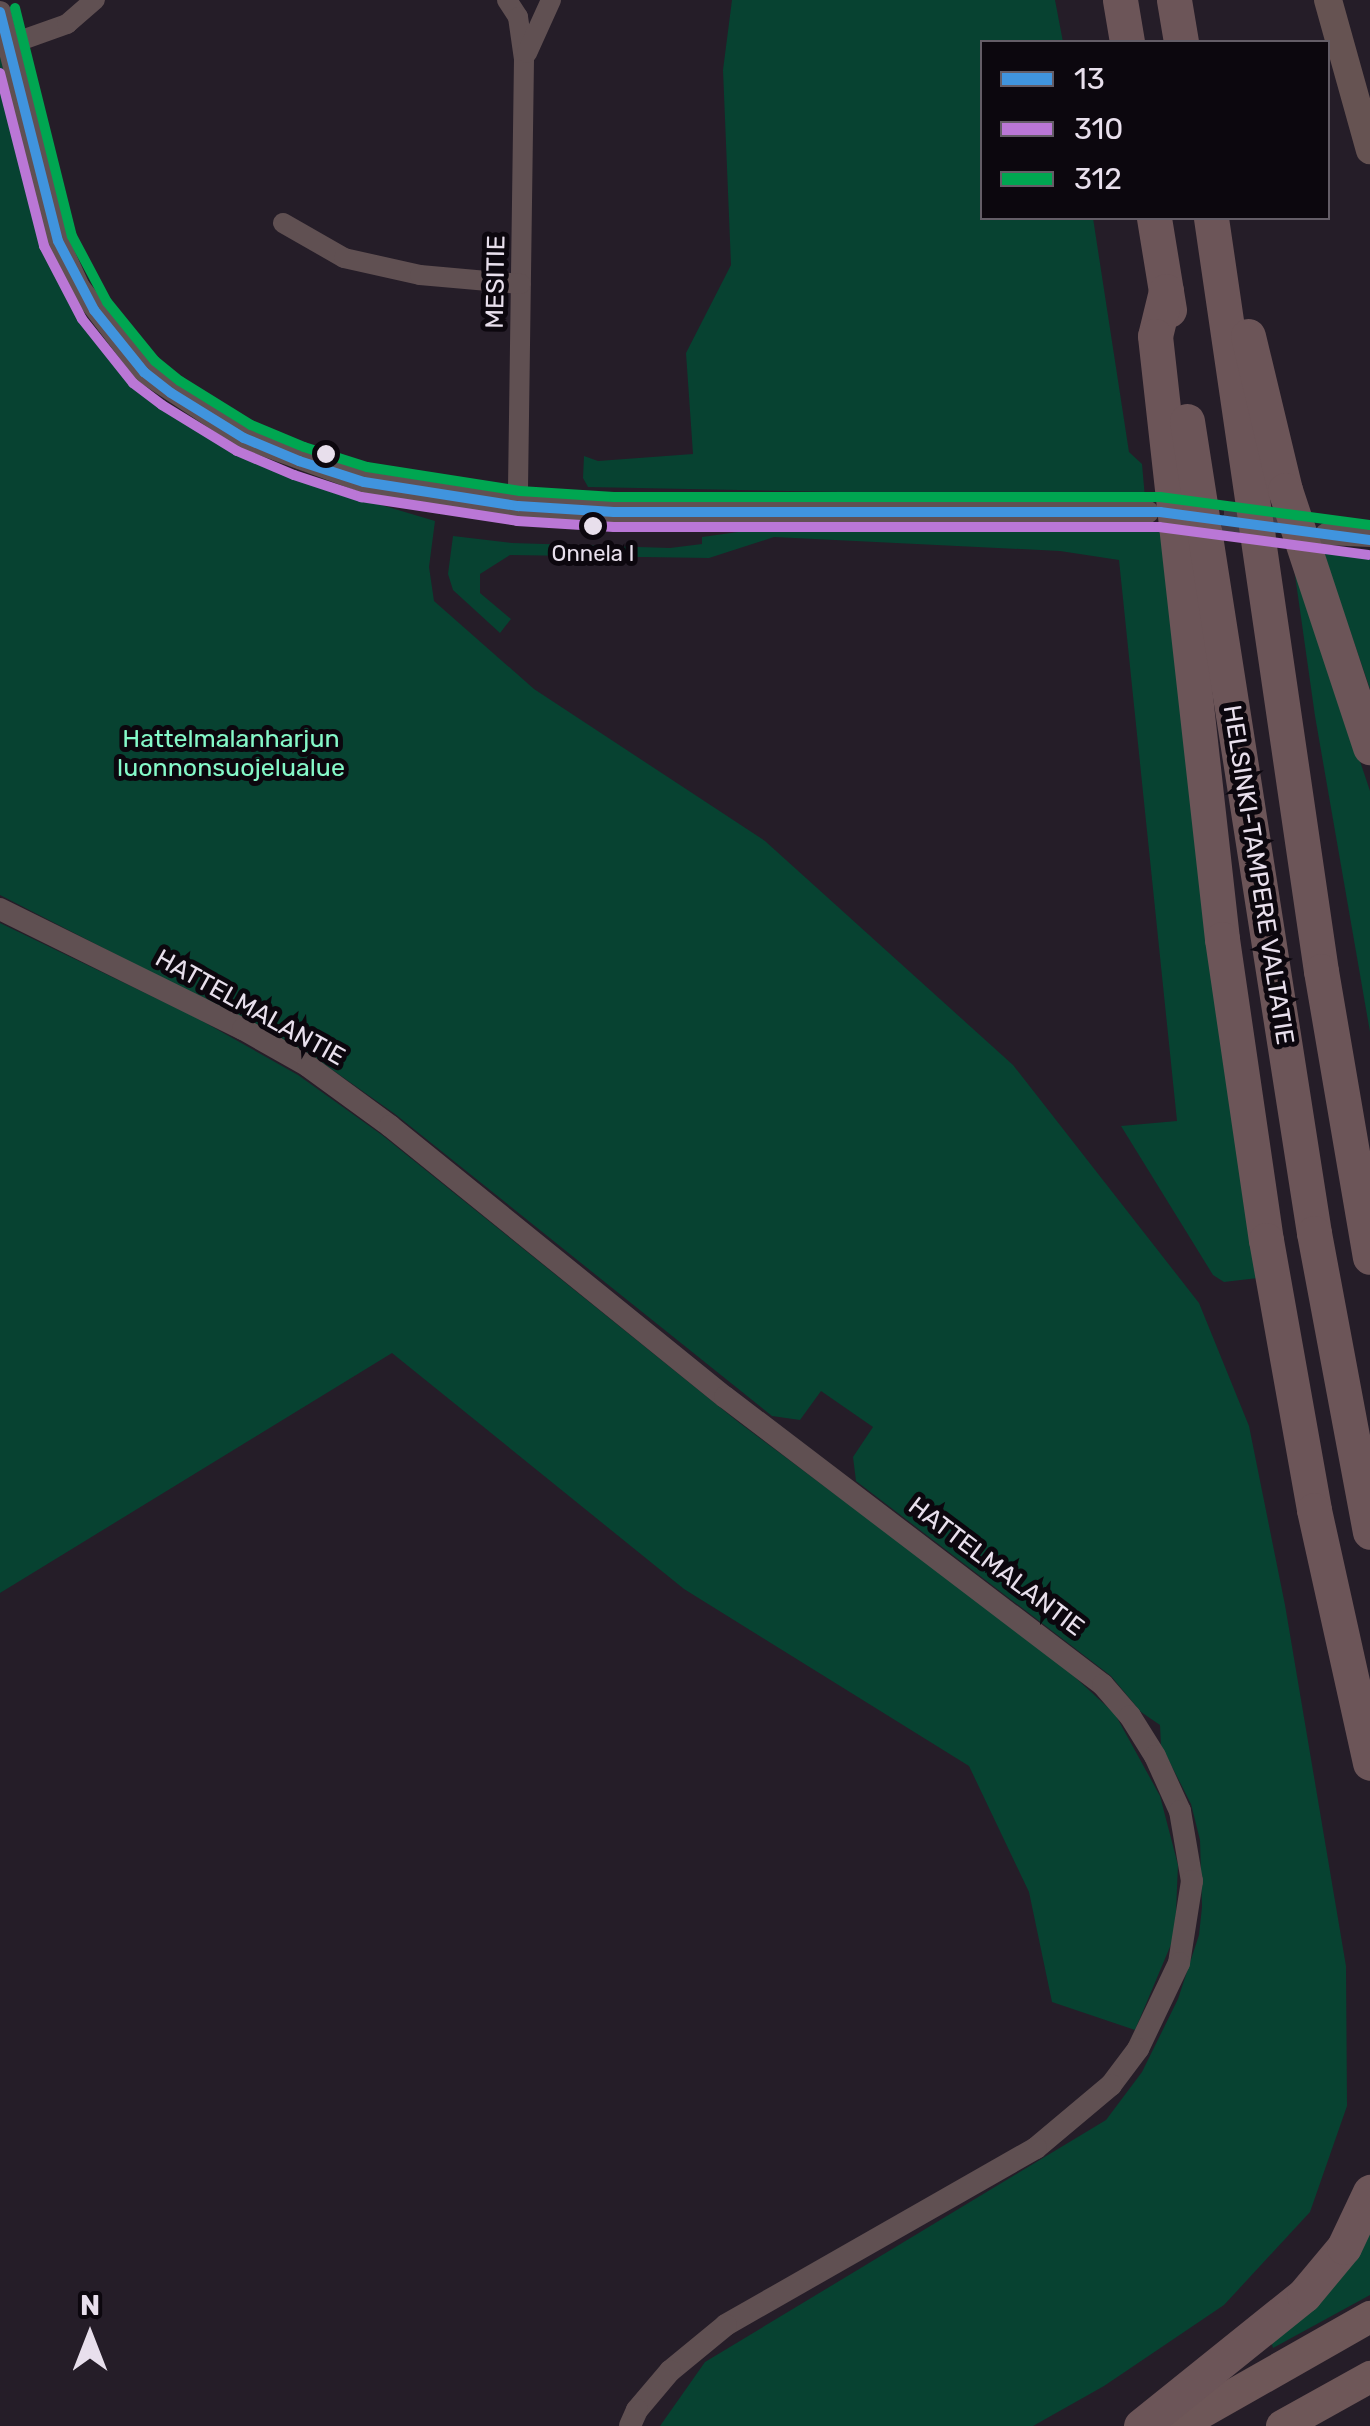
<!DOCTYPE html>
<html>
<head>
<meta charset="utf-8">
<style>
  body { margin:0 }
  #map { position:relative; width:1370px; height:2426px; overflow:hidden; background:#251d28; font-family:Rubik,sans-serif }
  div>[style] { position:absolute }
  .green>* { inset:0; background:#074231 }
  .tertiary-tunnel>* { height:22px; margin-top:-11px; transform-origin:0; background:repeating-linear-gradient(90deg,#423a45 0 22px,transparent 0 33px) }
  .minor>* { height:20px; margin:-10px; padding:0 10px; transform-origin:10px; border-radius:10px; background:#605052 }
  .tertiary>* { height:22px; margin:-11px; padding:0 11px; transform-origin:11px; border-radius:11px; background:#605052 }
  .secondary>* { height:28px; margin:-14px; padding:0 14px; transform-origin:14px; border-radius:14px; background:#665352 }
  .trunk>* { height:32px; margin:-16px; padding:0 16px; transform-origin:16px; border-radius:16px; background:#6e5758 }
  .motorway>* { height:35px; margin:-17.5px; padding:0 17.5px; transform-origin:17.5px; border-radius:17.5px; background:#6c5558 }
  .bus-1>* { height:10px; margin:-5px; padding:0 5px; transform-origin:5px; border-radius:5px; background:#4094de }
  .bus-2>* { height:10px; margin:-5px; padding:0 5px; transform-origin:5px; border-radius:5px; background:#ba77d6 }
  .bus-3>* { height:10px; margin:-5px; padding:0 5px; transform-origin:5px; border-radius:5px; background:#00a651 }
  .dots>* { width:28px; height:28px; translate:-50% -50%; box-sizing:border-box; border:5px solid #0c070e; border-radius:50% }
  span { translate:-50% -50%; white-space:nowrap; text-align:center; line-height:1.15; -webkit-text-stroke:10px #0c070e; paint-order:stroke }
  .bus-label { font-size:22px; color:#e8dfec }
  .street-label { font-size:25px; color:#e8dfec }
  .park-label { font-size:25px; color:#85f9c9 }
  .legend { position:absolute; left:980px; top:40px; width:350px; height:180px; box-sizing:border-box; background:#0c070e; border:2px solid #645d67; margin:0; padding:12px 18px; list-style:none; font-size:30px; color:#e8dfec }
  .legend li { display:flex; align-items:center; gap:20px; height:50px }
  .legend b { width:50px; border:2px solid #645d67 }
  .north { position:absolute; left:40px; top:2286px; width:100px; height:100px; -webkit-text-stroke:8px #0c070e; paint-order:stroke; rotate:0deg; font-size:28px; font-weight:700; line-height:40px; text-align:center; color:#e8dfec }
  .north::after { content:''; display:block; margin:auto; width:35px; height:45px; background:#e8dfec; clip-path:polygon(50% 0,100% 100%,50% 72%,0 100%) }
</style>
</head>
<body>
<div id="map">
  <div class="green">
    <div style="clip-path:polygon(732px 0,1055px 0,1063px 42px,982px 42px,982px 218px,1093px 218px,1129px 452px,1142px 464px,1145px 498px,588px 487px,583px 478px,584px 456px,598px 461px,693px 454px,686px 353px,731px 265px,723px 70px)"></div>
    <div style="clip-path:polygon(0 53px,25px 178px,66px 291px,137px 383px,223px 441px,301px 481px,435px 521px,429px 567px,434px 601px,534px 689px,765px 841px,1013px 1065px,1199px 1303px,1249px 1426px,1285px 1605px,1346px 1966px,1347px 2106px,1310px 2212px,1224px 2305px,1104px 2386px,1033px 2426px,660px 2426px,705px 2362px,1106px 2120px,1142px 2072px,1178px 1999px,1199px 1935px,1202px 1907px,1200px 1840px,1191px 1804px,1161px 1745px,1160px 1725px,1141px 1712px,1111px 1676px,856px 1481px,853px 1457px,873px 1427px,821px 1391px,800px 1420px,772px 1416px,395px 1114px,310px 1054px,0 895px)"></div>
    <div style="clip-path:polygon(763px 522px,1162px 530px,1258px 1278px,1224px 1282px,1213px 1275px,1121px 1126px,1177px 1121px,1119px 560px,1060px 551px,774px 537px,709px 558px,510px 555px,480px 574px,480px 593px,511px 619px,500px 633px,453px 590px,448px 574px,453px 536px,512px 543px,670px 548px,702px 544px,702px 537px,738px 532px)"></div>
    <div style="clip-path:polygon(1324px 552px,1370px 557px,1370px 689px,1334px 584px)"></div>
    <div style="clip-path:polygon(1293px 561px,1370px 791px,1370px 1032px,1315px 716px)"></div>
    <div style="clip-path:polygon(0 923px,195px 1017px,298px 1075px,382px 1135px,737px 1421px,1053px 1657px,1115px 1714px,1160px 1796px,1178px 1865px,1175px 1935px,1135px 2030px,1052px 2002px,1029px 1892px,969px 1766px,684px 1589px,392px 1353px,0 1593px)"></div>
    <div style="clip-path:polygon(1370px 2221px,1370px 2295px,1273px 2348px,1271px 2341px)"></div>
  </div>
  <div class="tertiary-tunnel">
    <div style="left:1190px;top:516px;width:118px;rotate:7.8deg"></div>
  </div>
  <div class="minor">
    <div style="left:507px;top:0;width:20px;rotate:57deg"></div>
    <div style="left:518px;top:17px;width:42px;rotate:81.9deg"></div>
    <div style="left:524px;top:59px;width:447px;rotate:90.8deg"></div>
    <div style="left:8px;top:45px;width:63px;rotate:-19.6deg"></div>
    <div style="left:67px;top:24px;width:37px;rotate:-41deg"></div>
    <div style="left:527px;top:53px;width:58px;rotate:-65.6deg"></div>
    <div style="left:283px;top:223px;width:70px;rotate:29.8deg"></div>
    <div style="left:344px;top:258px;width:78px;rotate:12.6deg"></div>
    <div style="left:420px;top:275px;width:101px;rotate:5.1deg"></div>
  </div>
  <div class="tertiary">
    <div style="left:0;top:12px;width:236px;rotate:75.8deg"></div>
    <div style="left:58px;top:241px;width:51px;rotate:65.5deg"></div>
    <div style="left:79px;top:287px;width:107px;rotate:52.6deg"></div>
    <div style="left:144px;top:372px;width:120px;rotate:33.4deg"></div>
    <div style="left:244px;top:438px;width:128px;rotate:20.1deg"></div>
    <div style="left:364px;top:482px;width:156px;rotate:8.9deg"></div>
    <div style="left:518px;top:506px;width:96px;rotate:3.6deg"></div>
    <div style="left:614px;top:512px;width:534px"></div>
    <div style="left:1326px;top:534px;width:44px;rotate:2.6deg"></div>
    <div style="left:0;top:909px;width:271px;rotate:26.3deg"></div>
    <div style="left:243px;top:1029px;width:75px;rotate:29.6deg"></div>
    <div style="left:308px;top:1066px;width:102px;rotate:36.2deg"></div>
    <div style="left:390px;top:1126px;width:431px;rotate:39deg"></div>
    <div style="left:725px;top:1397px;width:475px;rotate:37.3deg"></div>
    <div style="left:1103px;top:1685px;width:41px;rotate:48.9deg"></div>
    <div style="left:1130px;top:1716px;width:47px;rotate:58deg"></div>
    <div style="left:1155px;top:1756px;width:60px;rotate:65.6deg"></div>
    <div style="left:1180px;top:1811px;width:71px;rotate:80.3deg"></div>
    <div style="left:1192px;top:1881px;width:83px;rotate:99deg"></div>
    <div style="left:1179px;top:1963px;width:95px;rotate:115.5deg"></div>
    <div style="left:1138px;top:2049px;width:45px;rotate:126.9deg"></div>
    <div style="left:1111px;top:2085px;width:98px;rotate:140deg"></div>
    <div style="left:1036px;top:2148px;width:357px;rotate:150.3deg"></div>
    <div style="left:726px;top:2325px;width:72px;rotate:140.6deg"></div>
    <div style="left:670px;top:2371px;width:51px;rotate:130.2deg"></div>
    <div style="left:637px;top:2410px;width:17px;rotate:114deg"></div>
  </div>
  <div class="secondary">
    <div style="left:1328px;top:0;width:156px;rotate:74.4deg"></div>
  </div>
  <div class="trunk">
    <div style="left:1178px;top:2426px;width:221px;rotate:-29.6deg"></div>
    <div style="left:1282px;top:2426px;width:101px;rotate:-29.1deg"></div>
  </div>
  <div class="motorway">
    <div style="left:1120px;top:0;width:43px;rotate:80.5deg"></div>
    <div style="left:1174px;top:0;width:43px;rotate:80.5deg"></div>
    <div style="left:1154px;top:218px;width:93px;rotate:80.7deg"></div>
    <div style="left:1211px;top:218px;width:761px;rotate:81.69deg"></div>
    <div style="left:1321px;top:971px;width:290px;rotate:80.3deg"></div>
    <div style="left:1166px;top:291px;width:46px;rotate:103.7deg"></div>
    <div style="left:1155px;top:336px;width:607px;rotate:83.66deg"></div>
    <div style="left:1222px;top:939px;width:304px;rotate:81.7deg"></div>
    <div style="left:1266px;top:1240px;width:274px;rotate:79.9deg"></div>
    <div style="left:1314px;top:1510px;width:259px;rotate:77.5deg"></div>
    <div style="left:1248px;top:336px;width:158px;rotate:76.5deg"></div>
    <div style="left:1285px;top:490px;width:271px;rotate:71.7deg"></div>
    <div style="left:1187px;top:421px;width:822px;rotate:81.11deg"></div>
    <div style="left:1314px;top:1233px;width:304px;rotate:79.4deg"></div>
    <div style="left:1141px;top:2426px;width:209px;rotate:-38.8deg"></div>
    <div style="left:1304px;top:2295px;width:62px;rotate:-50.2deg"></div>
    <div style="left:1344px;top:2247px;width:61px;rotate:-64.7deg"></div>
  </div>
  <div class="bus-1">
    <div style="left:0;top:12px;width:236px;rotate:75.8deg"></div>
    <div style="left:58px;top:241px;width:78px;rotate:62.4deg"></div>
    <div style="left:94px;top:310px;width:80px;rotate:51.1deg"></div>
    <div style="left:144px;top:372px;width:34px;rotate:38deg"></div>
    <div style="left:171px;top:393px;width:86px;rotate:31.7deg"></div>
    <div style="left:244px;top:438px;width:60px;rotate:22.7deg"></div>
    <div style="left:299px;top:461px;width:68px;rotate:17.9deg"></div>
    <div style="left:364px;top:482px;width:156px;rotate:8.9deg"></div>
    <div style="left:518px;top:506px;width:96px;rotate:3.6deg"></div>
    <div style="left:614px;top:512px;width:546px"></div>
    <div style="left:1160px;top:512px;width:212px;rotate:7.6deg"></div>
  </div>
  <div class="bus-2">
    <div style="left:0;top:73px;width:179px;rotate:75.7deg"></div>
    <div style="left:44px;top:246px;width:82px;rotate:62.5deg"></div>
    <div style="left:82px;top:319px;width:82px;rotate:51.4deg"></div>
    <div style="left:133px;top:383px;width:36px;rotate:37deg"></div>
    <div style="left:162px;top:405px;width:88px;rotate:31.5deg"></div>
    <div style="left:237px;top:451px;width:62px;rotate:22.8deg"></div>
    <div style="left:294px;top:475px;width:71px;rotate:18.2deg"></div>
    <div style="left:361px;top:497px;width:158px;rotate:8.7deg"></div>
    <div style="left:517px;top:521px;width:97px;rotate:3.5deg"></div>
    <div style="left:614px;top:527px;width:545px"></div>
    <div style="left:1159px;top:527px;width:211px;rotate:7.6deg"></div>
  </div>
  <div class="bus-3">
    <div style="left:15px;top:8px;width:235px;rotate:76deg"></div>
    <div style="left:72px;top:236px;width:75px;rotate:62.1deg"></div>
    <div style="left:107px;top:302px;width:76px;rotate:50.9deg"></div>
    <div style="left:155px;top:361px;width:32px;rotate:39deg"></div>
    <div style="left:180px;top:381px;width:84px;rotate:31.8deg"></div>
    <div style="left:251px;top:425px;width:57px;rotate:22.5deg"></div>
    <div style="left:304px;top:447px;width:66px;rotate:17.6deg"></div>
    <div style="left:367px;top:467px;width:155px;rotate:8.9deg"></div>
    <div style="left:520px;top:491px;width:94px;rotate:3.7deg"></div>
    <div style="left:614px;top:497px;width:546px"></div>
    <div style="left:1160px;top:497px;width:212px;rotate:7.6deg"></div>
  </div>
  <div class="dots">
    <div style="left:326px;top:454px;background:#e8dfec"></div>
    <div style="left:593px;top:526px;background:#e8dfec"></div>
  </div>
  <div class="bus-label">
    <span style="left:593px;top:554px">Onnela I</span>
  </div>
  <div class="street-label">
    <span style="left:496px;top:282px;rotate:-89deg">MESITIE</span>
    <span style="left:1258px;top:875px;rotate:81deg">HELSINKI-TAMPERE VALTATIE</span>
    <span style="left:250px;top:1008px;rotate:29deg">HATTELMALANTIE</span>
    <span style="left:996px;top:1567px;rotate:37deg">HATTELMALANTIE</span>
  </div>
  <div class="park-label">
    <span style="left:231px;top:754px">Hattelmalanharjun<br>luonnonsuojelualue</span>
  </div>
  <ul class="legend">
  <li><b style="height:12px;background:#4094de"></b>13</li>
  <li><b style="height:12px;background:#ba77d6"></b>310</li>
  <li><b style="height:12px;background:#00a651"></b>312</li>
  </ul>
  <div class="north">N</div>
</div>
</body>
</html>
